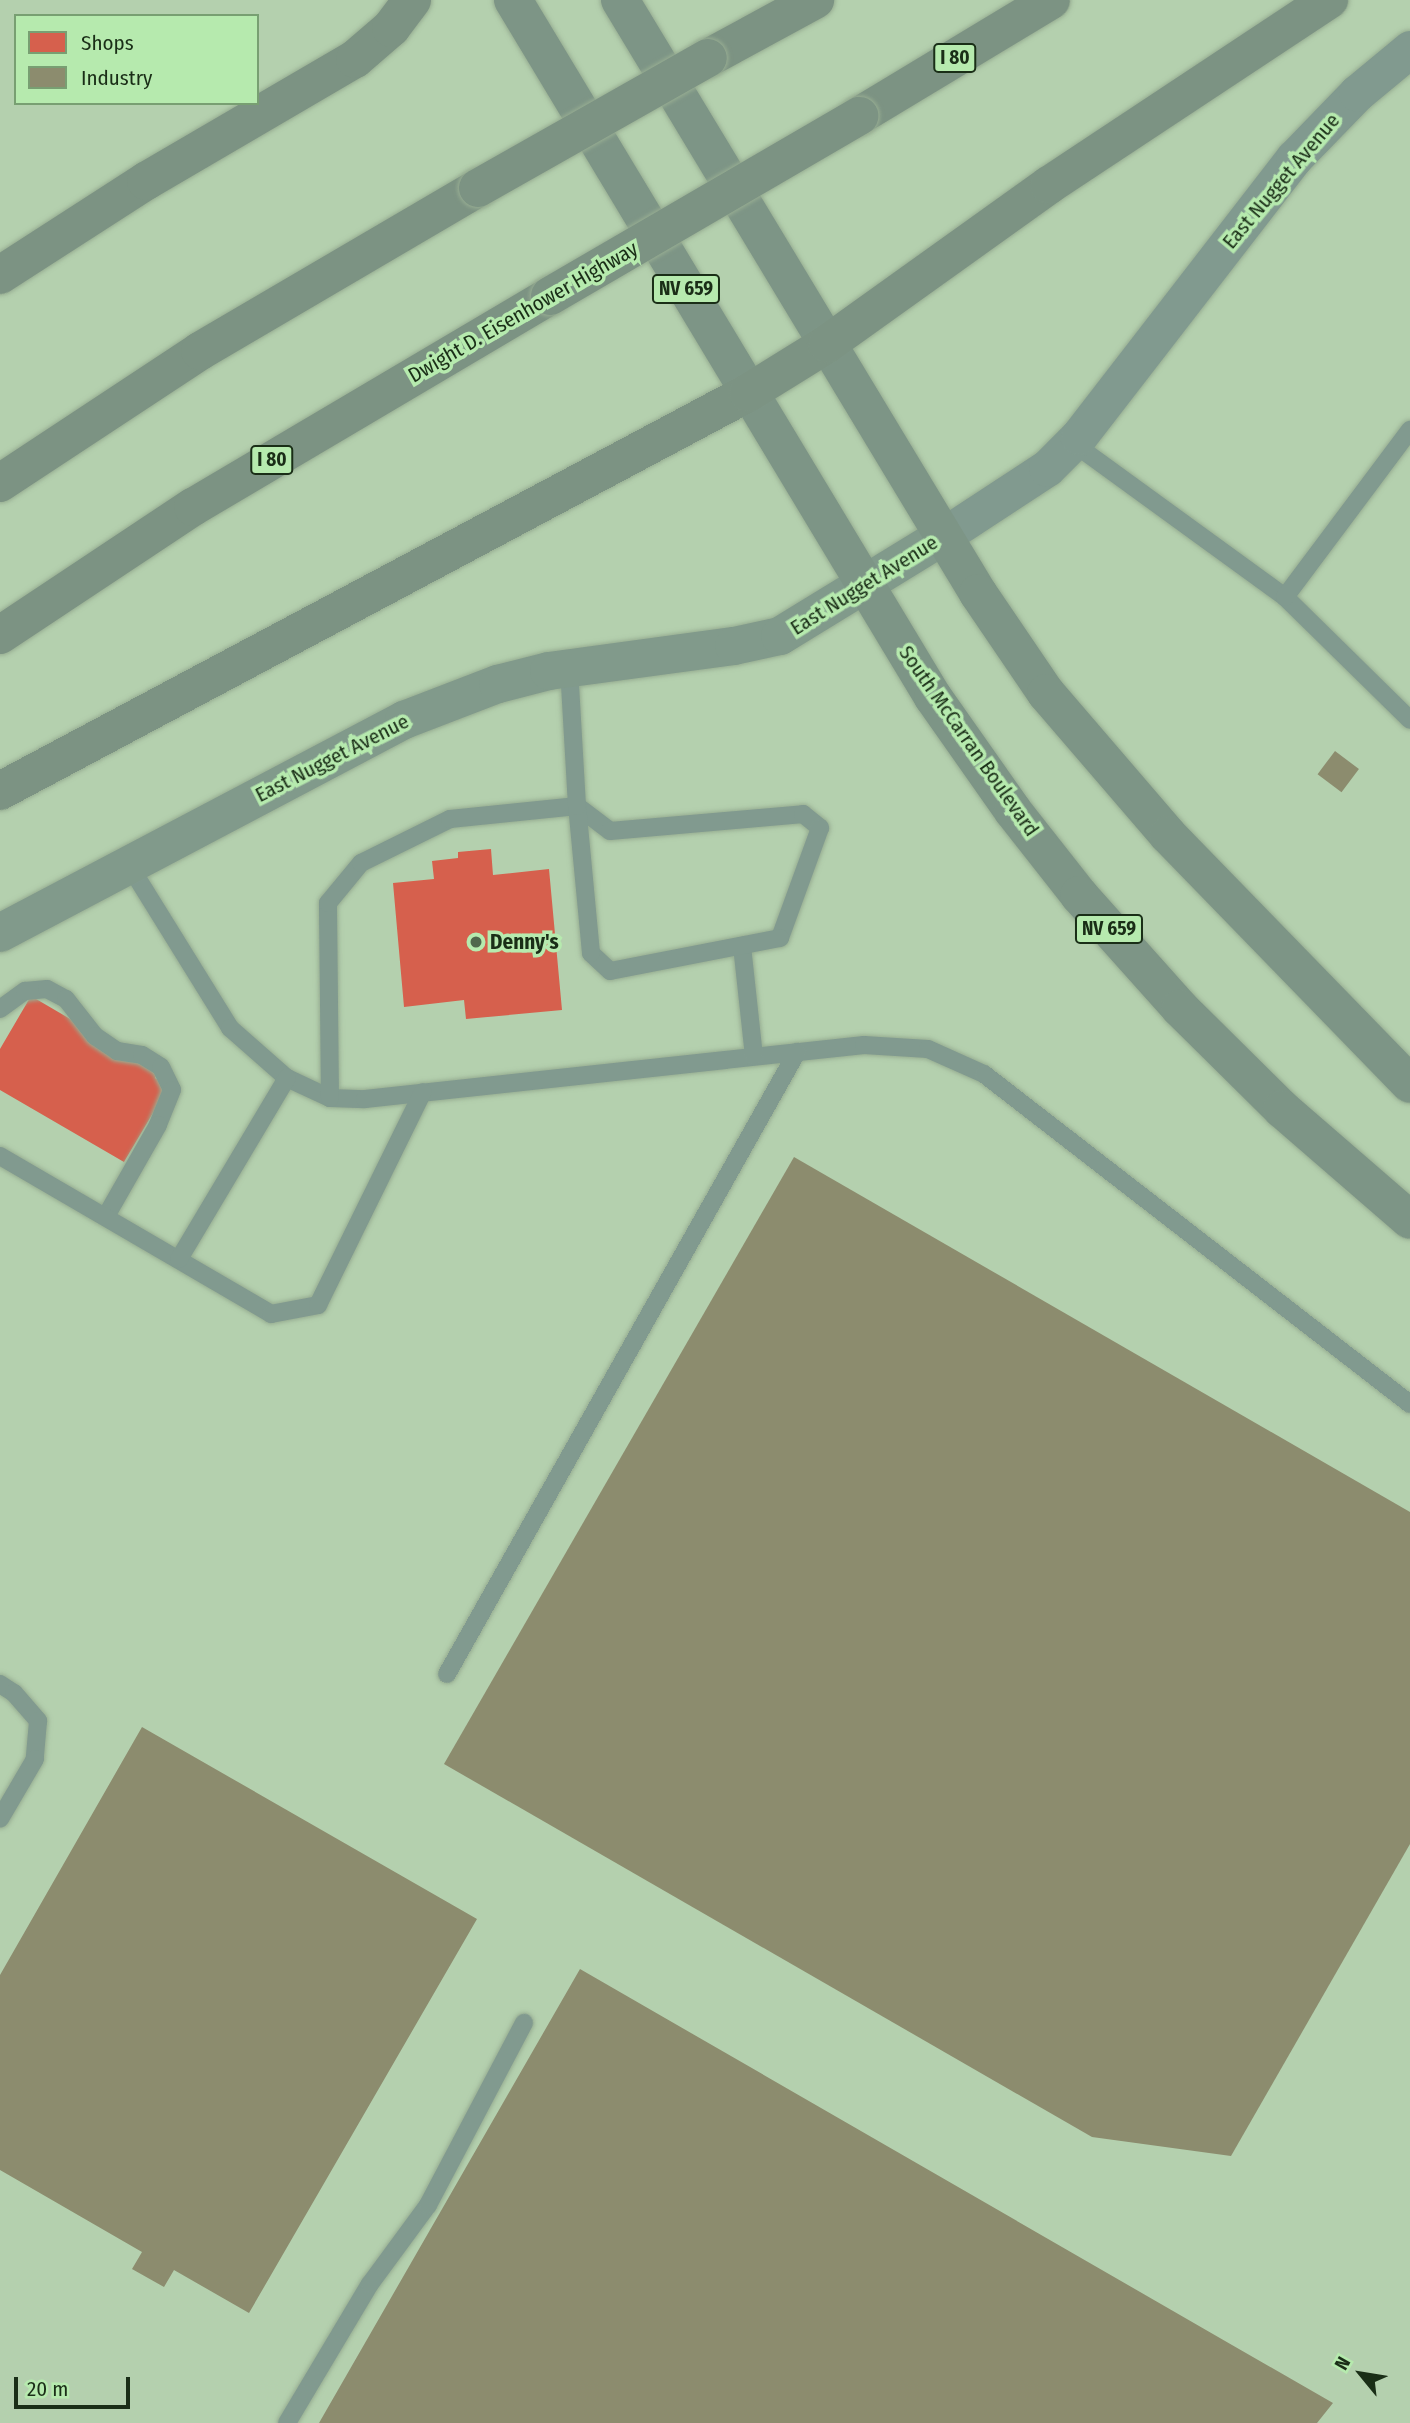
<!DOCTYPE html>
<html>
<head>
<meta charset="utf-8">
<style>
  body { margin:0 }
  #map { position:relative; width:1410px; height:2423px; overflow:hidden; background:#b4d0ae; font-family:"Fira Sans Condensed",sans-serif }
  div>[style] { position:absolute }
  .shops>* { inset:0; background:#d6604d }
  .industry>* { inset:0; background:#8c8c6e; transform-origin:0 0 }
  .roads { filter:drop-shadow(0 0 2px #97ad92) drop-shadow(0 0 2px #97ad92) }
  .lane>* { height:18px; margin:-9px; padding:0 9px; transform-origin:9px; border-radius:9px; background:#819a8f }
  .street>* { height:37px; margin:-18.5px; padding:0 18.5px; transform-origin:18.5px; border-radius:18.5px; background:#819a8f }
  .secondary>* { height:38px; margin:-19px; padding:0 19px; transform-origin:19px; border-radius:19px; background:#819a8b }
  .primary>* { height:38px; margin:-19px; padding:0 19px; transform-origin:19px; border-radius:19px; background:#7d9586 }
  .highway>* { height:38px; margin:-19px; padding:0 19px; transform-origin:19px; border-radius:19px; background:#7c9383 }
  .bridges { filter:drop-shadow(0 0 2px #97ad92) drop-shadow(0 0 2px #97ad92) }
  .highway-bridge>* { height:38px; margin:-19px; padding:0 19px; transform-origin:19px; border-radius:19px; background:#7c9383 }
  .dots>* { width:19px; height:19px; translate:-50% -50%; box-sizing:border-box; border:4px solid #b6eaae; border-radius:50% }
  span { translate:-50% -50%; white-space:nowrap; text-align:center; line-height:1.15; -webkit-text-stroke:7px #b6eaae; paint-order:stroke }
  .shield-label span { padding:2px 5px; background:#b6eaae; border:2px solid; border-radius:5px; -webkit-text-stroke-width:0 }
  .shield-label { font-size:19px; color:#1a2e17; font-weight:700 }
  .street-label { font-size:21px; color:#1a2e17 }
  .poi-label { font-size:21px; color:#1a2e17; font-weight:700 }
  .left { translate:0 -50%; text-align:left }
  .legend { position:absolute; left:14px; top:14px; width:245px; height:91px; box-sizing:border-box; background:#b6eaae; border:2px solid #789f72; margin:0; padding:9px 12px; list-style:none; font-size:21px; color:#1a2e17 }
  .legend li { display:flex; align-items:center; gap:14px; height:35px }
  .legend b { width:35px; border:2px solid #789f72 }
  .north { position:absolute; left:1326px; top:2339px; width:70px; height:70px; -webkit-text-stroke:5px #b6eaae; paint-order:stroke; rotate:300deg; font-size:19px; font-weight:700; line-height:28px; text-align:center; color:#1a2e17 }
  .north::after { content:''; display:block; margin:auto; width:24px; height:32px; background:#1a2e17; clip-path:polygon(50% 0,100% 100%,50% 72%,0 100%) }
  .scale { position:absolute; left:14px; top:2377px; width:116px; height:32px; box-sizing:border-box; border:4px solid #1a2e17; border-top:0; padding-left:9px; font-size:21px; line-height:24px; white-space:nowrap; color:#1a2e17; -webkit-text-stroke:5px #b6eaae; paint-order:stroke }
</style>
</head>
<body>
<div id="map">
  <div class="shops">
    <div style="clip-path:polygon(491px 849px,493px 875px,549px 869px,562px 1010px,466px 1019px,464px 1000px,404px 1007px,393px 883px,434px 879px,432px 861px,458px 858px,458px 852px)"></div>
    <div style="clip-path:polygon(31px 996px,159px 1071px,155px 1078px,169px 1086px,124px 1162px,0 1090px,0 1049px)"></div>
  </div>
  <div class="industry">
    <div style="left:1335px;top:751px;width:30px;height:29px;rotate:37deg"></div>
    <div style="clip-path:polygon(794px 1157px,1410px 1512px,1410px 1844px,1231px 2156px,1092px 2137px,444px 1764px)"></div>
    <div style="clip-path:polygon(142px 1727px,477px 1919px,249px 2313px,174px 2270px,164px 2287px,132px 2269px,142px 2252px,0 2170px,0 1975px)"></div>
    <div style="clip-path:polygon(580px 1969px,1232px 2345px,1333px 2403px,1317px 2423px,319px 2423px)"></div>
  </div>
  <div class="roads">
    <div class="lane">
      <div style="left:1073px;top:443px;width:262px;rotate:36deg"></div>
      <div style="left:1285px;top:597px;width:175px;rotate:44.5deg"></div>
      <div style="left:1285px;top:597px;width:209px;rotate:-53.2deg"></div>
      <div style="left:129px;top:865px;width:192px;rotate:58.2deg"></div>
      <div style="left:230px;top:1028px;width:76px;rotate:41.3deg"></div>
      <div style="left:287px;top:1078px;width:47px;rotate:24.9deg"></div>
      <div style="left:330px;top:1098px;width:35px;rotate:2deg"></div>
      <div style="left:365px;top:1099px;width:502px;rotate:-6.18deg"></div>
      <div style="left:864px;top:1045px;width:64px;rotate:3.6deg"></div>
      <div style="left:928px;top:1049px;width:61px;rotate:24.1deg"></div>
      <div style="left:984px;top:1074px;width:539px;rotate:37.76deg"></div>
      <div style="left:742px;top:946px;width:111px;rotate:83.8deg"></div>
      <div style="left:0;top:1009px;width:31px;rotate:-36deg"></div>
      <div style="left:25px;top:991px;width:22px;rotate:-5deg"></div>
      <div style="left:47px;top:989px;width:21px;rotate:28deg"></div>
      <div style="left:66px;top:999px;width:47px;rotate:51.9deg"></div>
      <div style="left:95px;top:1036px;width:27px;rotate:34deg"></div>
      <div style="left:117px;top:1051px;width:25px;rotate:9deg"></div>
      <div style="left:142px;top:1055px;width:22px;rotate:32deg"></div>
      <div style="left:161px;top:1067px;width:25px;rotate:64deg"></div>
      <div style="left:172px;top:1090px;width:38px;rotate:112deg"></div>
      <div style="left:158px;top:1125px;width:105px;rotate:119.7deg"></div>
      <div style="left:330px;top:1098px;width:195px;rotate:-90.6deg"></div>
      <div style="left:328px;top:903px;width:52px;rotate:-50.5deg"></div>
      <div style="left:361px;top:863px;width:99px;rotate:-26.3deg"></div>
      <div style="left:450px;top:819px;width:128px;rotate:-5.8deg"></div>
      <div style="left:577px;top:806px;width:41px;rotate:37.1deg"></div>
      <div style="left:610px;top:831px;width:194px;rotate:-5deg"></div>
      <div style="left:803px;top:814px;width:22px;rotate:39deg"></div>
      <div style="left:820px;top:828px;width:117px;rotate:110deg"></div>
      <div style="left:780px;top:938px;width:173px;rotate:169deg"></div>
      <div style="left:610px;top:971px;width:26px;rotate:-137deg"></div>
      <div style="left:591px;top:953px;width:148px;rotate:-95.4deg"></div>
      <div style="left:577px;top:806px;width:139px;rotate:-93.3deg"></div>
      <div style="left:0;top:1156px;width:314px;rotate:30.2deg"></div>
      <div style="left:271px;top:1314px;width:48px;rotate:-10.8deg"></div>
      <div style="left:318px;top:1305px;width:237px;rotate:-63.8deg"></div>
      <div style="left:179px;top:1259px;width:211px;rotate:-59.2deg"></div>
      <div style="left:447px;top:1674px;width:714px;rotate:-60.63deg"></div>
      <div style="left:0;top:1684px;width:17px;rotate:33deg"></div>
      <div style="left:14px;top:1693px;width:37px;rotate:49deg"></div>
      <div style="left:38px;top:1721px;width:38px;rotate:95deg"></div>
      <div style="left:35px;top:1759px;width:69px;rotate:120.3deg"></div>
      <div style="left:287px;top:2423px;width:162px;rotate:-59.2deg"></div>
      <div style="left:370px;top:2284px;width:98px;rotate:-53.7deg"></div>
      <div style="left:428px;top:2205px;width:206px;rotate:-62.2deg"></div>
    </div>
    <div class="street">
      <div style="left:943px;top:536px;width:124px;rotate:-33.2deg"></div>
      <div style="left:1047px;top:468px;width:45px;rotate:-45deg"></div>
      <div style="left:1079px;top:436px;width:351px;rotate:-52.3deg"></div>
      <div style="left:1294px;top:158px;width:91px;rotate:-45.9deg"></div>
      <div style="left:1357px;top:93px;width:69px;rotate:-39.7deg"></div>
    </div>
    <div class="secondary">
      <div style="left:0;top:933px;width:457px;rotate:-27.8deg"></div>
      <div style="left:404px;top:720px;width:101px;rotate:-21deg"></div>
      <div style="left:498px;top:684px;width:53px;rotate:-14.3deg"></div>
      <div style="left:549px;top:671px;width:187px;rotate:-7.7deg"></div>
      <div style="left:734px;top:646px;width:47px;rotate:-12.3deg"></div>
      <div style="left:780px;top:636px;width:191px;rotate:-31.5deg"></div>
    </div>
    <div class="primary">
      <div style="left:513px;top:0;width:814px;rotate:58.93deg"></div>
      <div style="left:933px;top:697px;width:139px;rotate:54.9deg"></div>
      <div style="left:1013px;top:811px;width:107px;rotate:51.8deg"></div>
      <div style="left:1079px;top:895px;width:152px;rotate:48.2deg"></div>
      <div style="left:1180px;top:1008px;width:144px;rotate:44.7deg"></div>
      <div style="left:1282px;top:1109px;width:169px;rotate:40.9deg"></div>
      <div style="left:620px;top:0;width:693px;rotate:58.88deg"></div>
      <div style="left:978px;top:593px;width:121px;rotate:55.8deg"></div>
      <div style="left:1046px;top:693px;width:187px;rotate:49.3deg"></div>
      <div style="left:1168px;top:835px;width:347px;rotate:45.8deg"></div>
    </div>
    <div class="highway">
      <div style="left:708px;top:58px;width:122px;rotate:-28.5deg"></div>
      <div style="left:859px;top:116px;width:224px;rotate:-31.1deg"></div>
      <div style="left:0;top:275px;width:174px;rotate:-32.8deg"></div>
      <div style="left:146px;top:181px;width:242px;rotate:-30.3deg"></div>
      <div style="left:355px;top:59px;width:48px;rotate:-40.7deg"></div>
      <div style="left:391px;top:28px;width:35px;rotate:-53deg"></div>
      <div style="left:0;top:483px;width:240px;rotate:-33.4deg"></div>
      <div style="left:200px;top:351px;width:322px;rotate:-30.4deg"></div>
      <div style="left:0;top:635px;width:232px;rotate:-33.6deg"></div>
      <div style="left:193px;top:507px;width:415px;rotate:-30.6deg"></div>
      <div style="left:0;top:791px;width:847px;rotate:-28.02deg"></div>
      <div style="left:748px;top:393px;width:93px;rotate:-31.8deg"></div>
      <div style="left:827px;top:344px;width:273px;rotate:-35.6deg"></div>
      <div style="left:1049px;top:185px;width:336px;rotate:-33.5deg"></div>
    </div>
  </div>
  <div class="bridges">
    <div class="highway-bridge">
      <div style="left:478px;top:188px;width:264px;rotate:-29.5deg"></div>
      <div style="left:550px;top:296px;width:358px;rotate:-30.2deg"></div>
    </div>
  </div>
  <div class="dots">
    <div style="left:476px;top:942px;background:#50674c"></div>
  </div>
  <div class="shield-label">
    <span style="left:955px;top:58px">I 80</span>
    <span style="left:686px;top:289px">NV 659</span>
    <span style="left:272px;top:460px">I 80</span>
    <span style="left:1109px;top:929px">NV 659</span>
  </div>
  <div class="street-label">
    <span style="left:1281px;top:181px;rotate:-50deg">East Nugget Avenue</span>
    <span style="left:523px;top:312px;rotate:-30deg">Dwight D. Eisenhower Highway</span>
    <span style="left:864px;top:585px;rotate:-32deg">East Nugget Avenue</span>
    <span style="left:969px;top:741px;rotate:55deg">South McCarran Boulevard</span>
    <span style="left:332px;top:758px;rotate:-27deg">East Nugget Avenue</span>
  </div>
  <div class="poi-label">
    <span class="left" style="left:490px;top:942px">Denny's</span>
  </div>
  <ul class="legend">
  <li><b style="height:19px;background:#d6604d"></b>Shops</li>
  <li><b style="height:19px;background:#8c8c6e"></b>Industry</li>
  </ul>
  <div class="north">N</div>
  <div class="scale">20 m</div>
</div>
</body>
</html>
